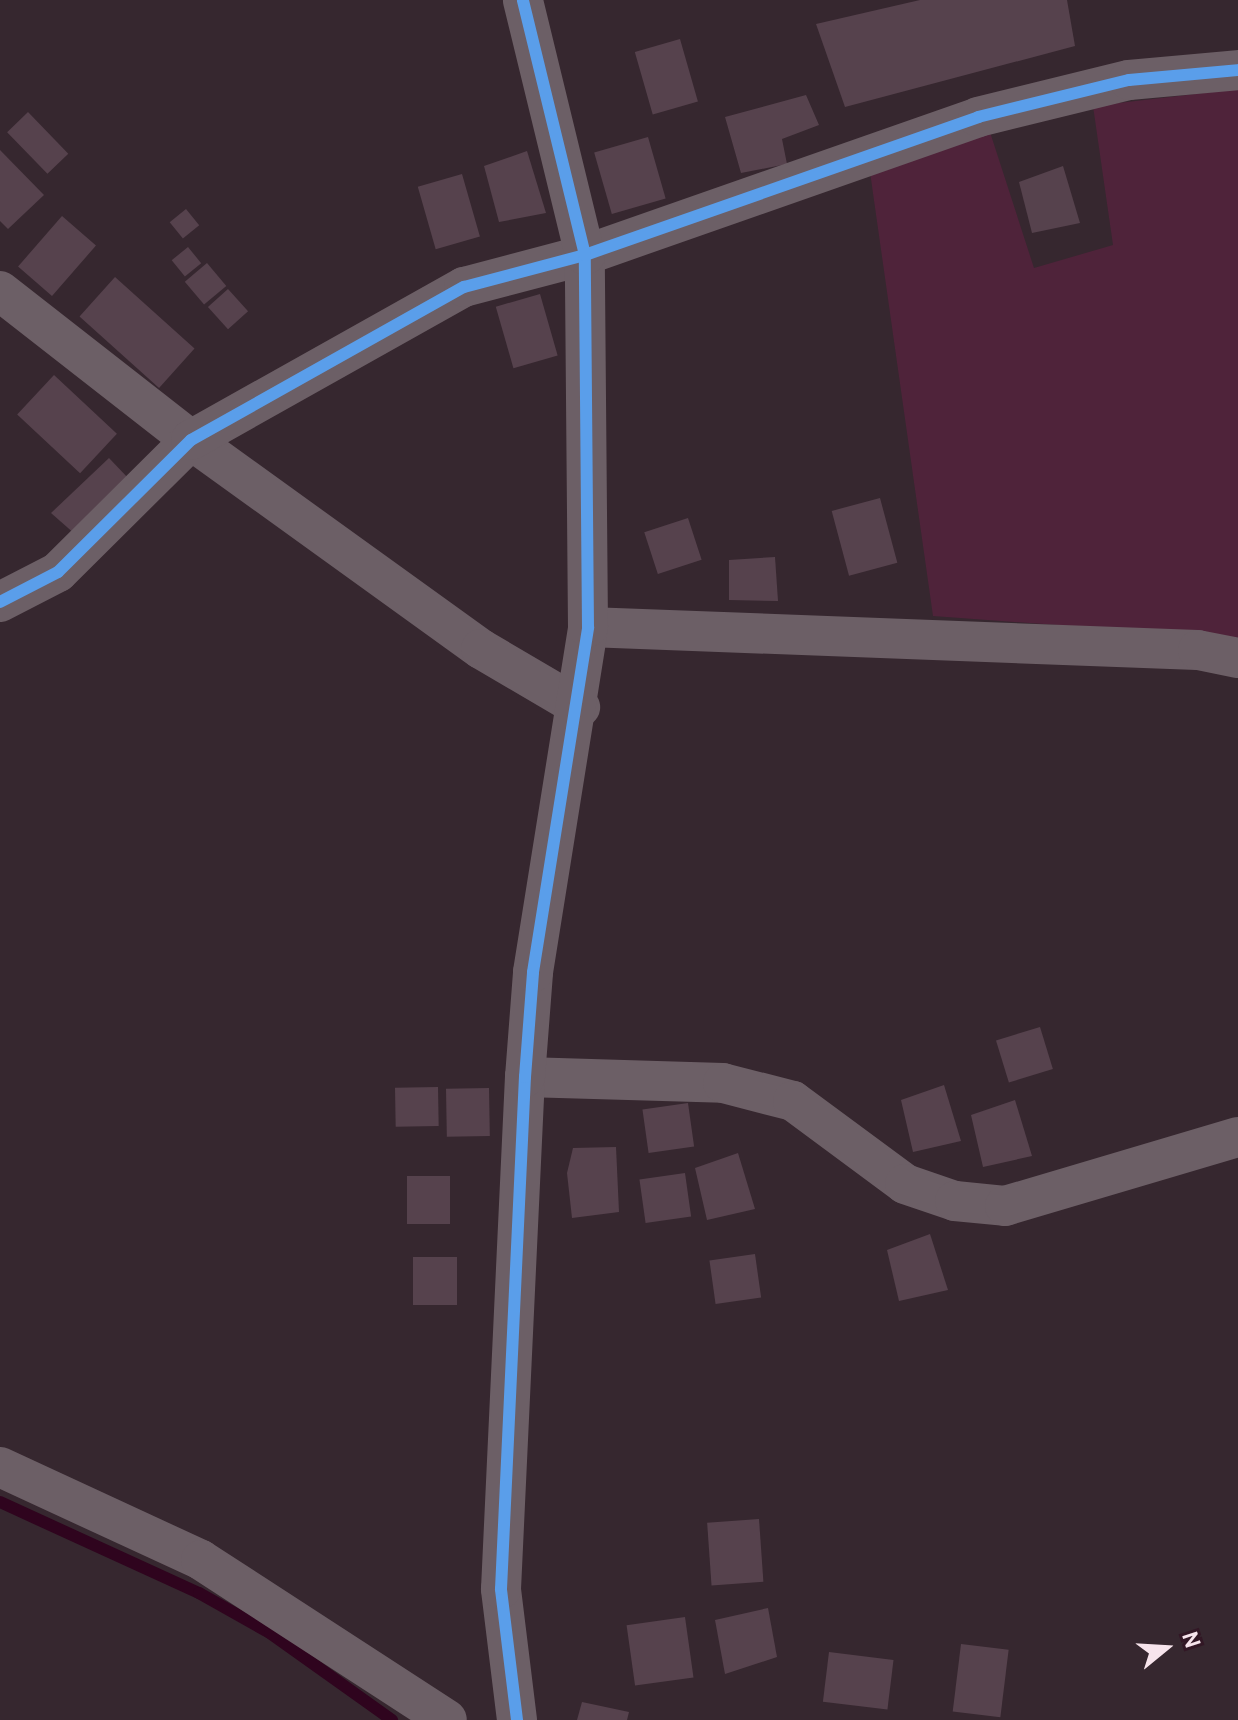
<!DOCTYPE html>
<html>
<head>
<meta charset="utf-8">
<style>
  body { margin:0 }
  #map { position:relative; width:1238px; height:1720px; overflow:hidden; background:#36272f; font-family:Overpass,sans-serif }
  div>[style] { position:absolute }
  .green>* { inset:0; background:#4f233a }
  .stream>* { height:12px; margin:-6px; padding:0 6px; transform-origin:6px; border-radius:6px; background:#2f041e }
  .building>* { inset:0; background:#56424d; transform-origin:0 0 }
  .minor>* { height:40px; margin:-20px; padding:0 20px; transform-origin:20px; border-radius:20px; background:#6c5f66 }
  .cycleway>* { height:12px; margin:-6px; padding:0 6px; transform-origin:6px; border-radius:6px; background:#5a9eea }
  span { translate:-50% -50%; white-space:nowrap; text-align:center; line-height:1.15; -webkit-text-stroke:6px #321725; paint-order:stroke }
  .north { position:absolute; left:1126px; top:1608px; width:80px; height:80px; -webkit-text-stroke:6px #321725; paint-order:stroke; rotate:72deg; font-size:22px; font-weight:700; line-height:32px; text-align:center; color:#f7e4ec }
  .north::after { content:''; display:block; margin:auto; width:28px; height:36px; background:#f7e4ec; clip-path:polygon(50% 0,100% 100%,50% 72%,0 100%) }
</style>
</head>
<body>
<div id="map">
  <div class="green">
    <div style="clip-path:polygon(1238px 89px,1238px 638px,933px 616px,870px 172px,989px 129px,1034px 268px,1113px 245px,1093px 106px)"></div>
  </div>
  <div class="stream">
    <div style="left:0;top:1502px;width:219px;rotate:24.6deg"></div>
    <div style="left:199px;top:1593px;width:81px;rotate:29.4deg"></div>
    <div style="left:270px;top:1633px;width:150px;rotate:35.5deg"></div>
  </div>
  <div class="building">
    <div style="clip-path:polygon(920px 0,1067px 0,1075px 46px,845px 107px,816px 24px)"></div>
    <div style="left:680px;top:39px;width:65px;height:47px;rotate:74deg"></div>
    <div style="clip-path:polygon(806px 95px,819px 125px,782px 139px,787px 164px,741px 173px,725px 117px)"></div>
    <div style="left:28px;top:112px;width:58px;height:29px;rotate:46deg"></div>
    <div style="left:648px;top:137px;width:64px;height:56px;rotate:74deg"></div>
    <div style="clip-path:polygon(0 150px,44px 195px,8px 229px,0 221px)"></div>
    <div style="clip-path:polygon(527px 151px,546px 213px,499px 222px,484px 166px)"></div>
    <div style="clip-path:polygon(1063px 166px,1080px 223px,1032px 233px,1019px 182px)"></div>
    <div style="left:462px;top:174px;width:65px;height:46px;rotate:74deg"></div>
    <div style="left:186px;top:209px;width:21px;height:21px;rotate:51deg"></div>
    <div style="left:62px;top:216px;width:45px;height:67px;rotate:41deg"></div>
    <div style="left:188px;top:247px;width:21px;height:21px;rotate:51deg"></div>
    <div style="left:207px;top:263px;width:30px;height:29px;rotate:50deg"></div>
    <div style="left:115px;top:277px;width:107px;height:53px;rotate:42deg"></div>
    <div style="left:228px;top:289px;width:30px;height:27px;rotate:48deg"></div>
    <div style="left:540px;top:294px;width:64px;height:46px;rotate:74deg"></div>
    <div style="left:54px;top:375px;width:86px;height:54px;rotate:43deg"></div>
    <div style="clip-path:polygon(109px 458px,129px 479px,76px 535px,51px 513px)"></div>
    <div style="left:880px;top:498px;width:67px;height:50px;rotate:75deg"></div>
    <div style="left:688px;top:518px;width:44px;height:46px;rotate:72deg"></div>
    <div style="clip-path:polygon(775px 557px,778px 601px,729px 600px,729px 560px)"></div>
    <div style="left:1040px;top:1027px;width:44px;height:46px;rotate:73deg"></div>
    <div style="clip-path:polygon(944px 1085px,961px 1141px,913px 1152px,901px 1100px)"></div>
    <div style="left:438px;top:1087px;width:39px;height:43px;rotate:89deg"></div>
    <div style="left:489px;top:1088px;width:48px;height:43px;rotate:89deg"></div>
    <div style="clip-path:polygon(1015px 1100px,1032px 1156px,983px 1167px,971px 1115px)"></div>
    <div style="left:688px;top:1103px;width:44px;height:46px;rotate:82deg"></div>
    <div style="clip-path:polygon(616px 1147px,619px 1212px,572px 1218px,567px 1173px,573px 1148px)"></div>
    <div style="clip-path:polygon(738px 1153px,755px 1209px,707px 1220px,695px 1168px)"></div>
    <div style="left:685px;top:1173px;width:44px;height:46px;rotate:82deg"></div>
    <div style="left:407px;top:1176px;width:43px;height:48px"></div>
    <div style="clip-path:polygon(930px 1234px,948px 1290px,899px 1301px,887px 1250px)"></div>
    <div style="left:755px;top:1254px;width:44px;height:46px;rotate:82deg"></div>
    <div style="left:413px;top:1257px;width:44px;height:48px"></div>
    <div style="left:759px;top:1519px;width:63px;height:52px;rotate:86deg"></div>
    <div style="clip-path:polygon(768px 1608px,777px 1657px,725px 1674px,715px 1620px)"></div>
    <div style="left:685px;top:1617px;width:61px;height:59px;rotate:82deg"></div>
    <div style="left:961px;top:1644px;width:48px;height:68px;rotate:7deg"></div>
    <div style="left:829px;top:1652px;width:65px;height:50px;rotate:7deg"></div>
    <div style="clip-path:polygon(582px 1702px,629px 1712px,627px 1720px,577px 1720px)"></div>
  </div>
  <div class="minor">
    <div style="left:0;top:291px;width:242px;rotate:38deg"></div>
    <div style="left:191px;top:440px;width:357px;rotate:35.8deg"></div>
    <div style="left:481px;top:649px;width:115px;rotate:30.4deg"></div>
    <div style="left:0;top:602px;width:65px;rotate:-27.3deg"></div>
    <div style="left:58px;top:572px;width:187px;rotate:-44.8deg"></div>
    <div style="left:191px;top:440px;width:313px;rotate:-29.3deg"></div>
    <div style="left:464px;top:287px;width:125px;rotate:-14.8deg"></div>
    <div style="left:585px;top:255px;width:417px;rotate:-19.3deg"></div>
    <div style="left:978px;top:117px;width:155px;rotate:-13.8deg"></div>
    <div style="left:1129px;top:80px;width:109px;rotate:-5.2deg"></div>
    <div style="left:588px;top:627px;width:610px;rotate:2.16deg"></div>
    <div style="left:1198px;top:650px;width:41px;rotate:11.3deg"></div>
    <div style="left:525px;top:1077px;width:198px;rotate:1.7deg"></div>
    <div style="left:723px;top:1083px;width:72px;rotate:14.4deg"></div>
    <div style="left:793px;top:1101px;width:139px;rotate:36.5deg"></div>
    <div style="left:905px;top:1184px;width:53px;rotate:18.8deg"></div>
    <div style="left:955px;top:1201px;width:50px;rotate:5.7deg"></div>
    <div style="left:1005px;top:1206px;width:243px;rotate:-16.5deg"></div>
    <div style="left:0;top:1467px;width:221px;rotate:24.8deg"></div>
    <div style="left:201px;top:1560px;width:293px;rotate:33deg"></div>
    <div style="left:517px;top:1720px;width:132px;rotate:-97deg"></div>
    <div style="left:501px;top:1589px;width:513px;rotate:-87.32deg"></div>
    <div style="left:525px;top:1077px;width:105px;rotate:-85.6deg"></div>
    <div style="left:533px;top:972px;width:349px;rotate:-80.9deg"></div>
    <div style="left:588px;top:627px;width:372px;rotate:-90.5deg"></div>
    <div style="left:585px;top:255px;width:262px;rotate:-103.7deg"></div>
  </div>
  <div class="cycleway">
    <div style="left:0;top:602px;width:65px;rotate:-27.3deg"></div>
    <div style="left:58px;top:572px;width:187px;rotate:-44.8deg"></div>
    <div style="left:191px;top:440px;width:313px;rotate:-29.3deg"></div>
    <div style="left:464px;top:287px;width:125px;rotate:-14.8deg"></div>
    <div style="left:585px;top:255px;width:417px;rotate:-19.3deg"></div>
    <div style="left:978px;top:117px;width:155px;rotate:-13.8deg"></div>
    <div style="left:1129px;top:80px;width:109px;rotate:-5.2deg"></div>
    <div style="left:517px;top:1720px;width:132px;rotate:-97deg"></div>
    <div style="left:501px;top:1589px;width:513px;rotate:-87.32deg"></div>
    <div style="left:525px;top:1077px;width:105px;rotate:-85.6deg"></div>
    <div style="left:533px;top:972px;width:349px;rotate:-80.9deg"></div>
    <div style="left:588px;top:627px;width:372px;rotate:-90.5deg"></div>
    <div style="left:585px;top:255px;width:262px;rotate:-103.7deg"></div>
  </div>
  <div class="north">N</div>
</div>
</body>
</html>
